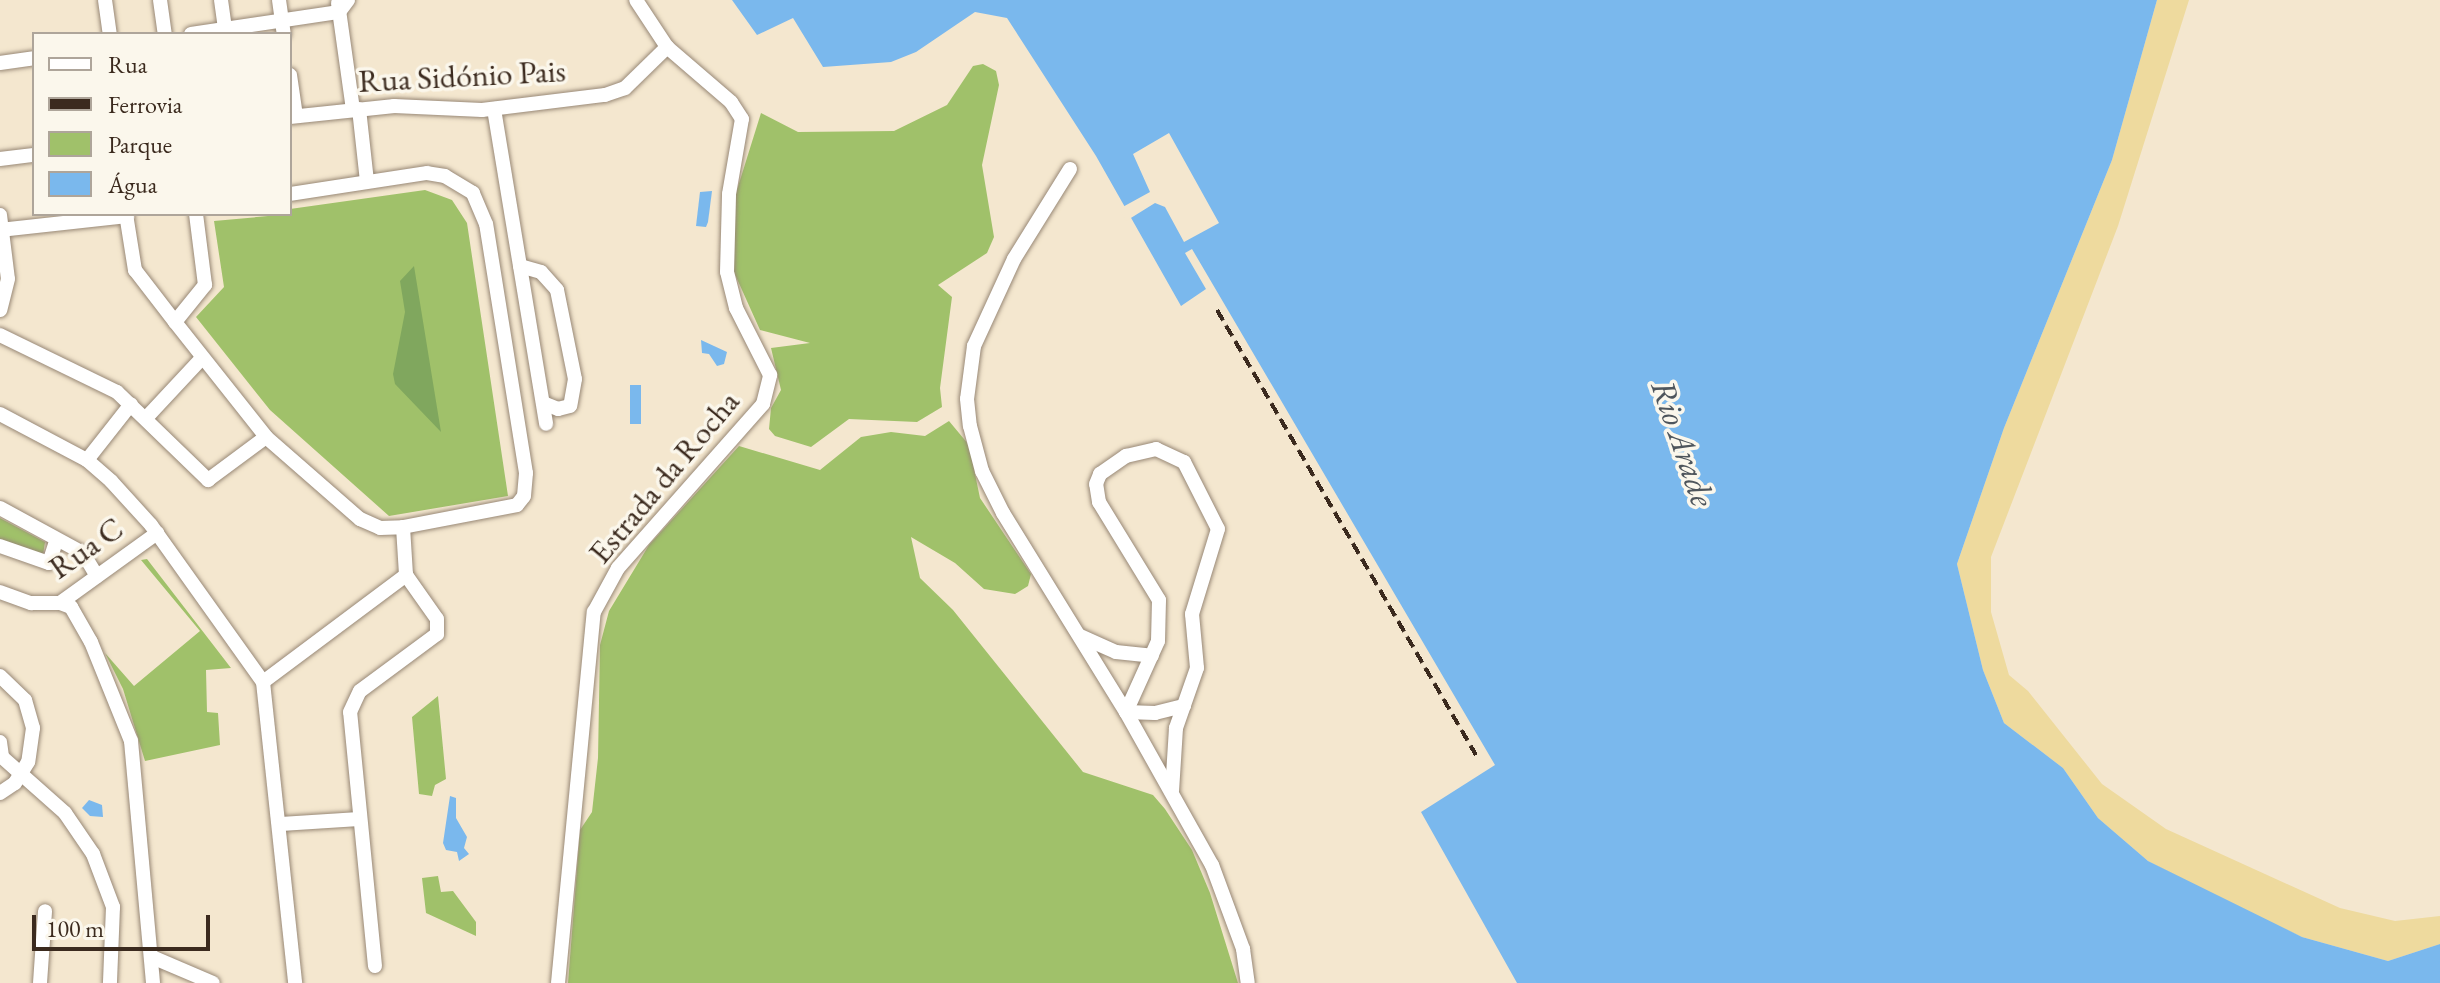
<!DOCTYPE html>
<html>
<head>
<meta charset="utf-8">
<style>
  body { margin:0 }
  #map { position:relative; width:2440px; height:983px; overflow:hidden; background:#f4e7cf; font-family:"EB Garamond",serif }
  div>[style] { position:absolute }
  .green>* { inset:0; background:#a0c16a }
  .forest>* { inset:0; background:#80a75e }
  .sand>* { inset:0; background:#eeda9e }
  .water>* { inset:0; background:#7ab8ed; transform-origin:0 0 }
  .pier>* { inset:0; background:#f4e7cf }
  .roads { filter:drop-shadow(0 0 2px #988876) drop-shadow(0 0 2px #988876) }
  .minor>* { height:14px; margin:-7px; padding:0 7px; transform-origin:7px; border-radius:7px; background:#fff }
  .rail>* { height:4px; margin-top:-2px; transform-origin:0; background:repeating-linear-gradient(90deg,#3b2a1e 0 12px,transparent 0 18px) }
  span { translate:-50% -50%; white-space:nowrap; text-align:center; line-height:1.15; -webkit-text-stroke:7px #fbf7ec; paint-order:stroke }
  .street-label { font-size:32px; color:#3b2a1e }
  .water-label { font-size:34px; color:#4e555c; font-style:italic }
  .legend { position:absolute; left:32px; top:32px; width:260px; height:184px; box-sizing:border-box; background:#fbf7ec; border:2px solid #aea59a; margin:0; padding:10px 14px; list-style:none; font-size:24px; color:#3b2a1e }
  .legend li { display:flex; align-items:center; gap:16px; height:40px }
  .legend b { width:40px; border:2px solid #aea59a }
  .scale { position:absolute; left:32px; top:915px; width:178px; height:36px; box-sizing:border-box; border:4px solid #3b2a1e; border-top:0; padding-left:10px; font-size:24px; line-height:28px; white-space:nowrap; color:#3b2a1e; -webkit-text-stroke:6px #fbf7ec; paint-order:stroke }
</style>
</head>
<body>
<div id="map">
  <div class="green">
    <div style="clip-path:polygon(983px 64px,996px 71px,999px 85px,982px 165px,994px 237px,987px 253px,938px 285px,952px 297px,940px 388px,942px 407px,917px 422px,849px 419px,811px 447px,775px 436px,769px 429px,771px 408px,781px 390px,771px 348px,810px 343px,760px 330px,733px 270px,736px 193px,761px 113px,798px 132px,894px 131px,947px 105px,973px 66px)"></div>
    <div style="clip-path:polygon(425px 190px,452px 200px,467px 223px,508px 496px,389px 516px,270px 410px,196px 317px,224px 287px,214px 221px,290px 214px,290px 209px)"></div>
    <div style="clip-path:polygon(949px 421px,969px 445px,980px 498px,1031px 574px,1028px 586px,1015px 594px,984px 589px,955px 563px,911px 537px,920px 578px,953px 610px,1083px 772px,1153px 795px,1165px 809px,1192px 850px,1210px 893px,1238px 983px,568px 983px,580px 830px,592px 812px,598px 758px,600px 645px,609px 611px,649px 545px,739px 446px,820px 470px,861px 437px,891px 432px,925px 436px)"></div>
    <div style="clip-path:polygon(0 518px,45px 542px,43px 555px,0 543px)"></div>
    <div style="clip-path:polygon(147px 559px,231px 668px,206px 670px,207px 712px,218px 713px,220px 745px,145px 761px,123px 689px,105px 653px,134px 686px,200px 631px,141px 560px)"></div>
    <div style="clip-path:polygon(438px 696px,446px 779px,435px 785px,432px 796px,419px 794px,412px 717px)"></div>
    <div style="clip-path:polygon(438px 876px,441px 892px,453px 891px,476px 922px,476px 936px,426px 913px,422px 878px)"></div>
  </div>
  <div class="forest">
    <div style="clip-path:polygon(414px 266px,441px 432px,395px 384px,393px 374px,405px 312px,400px 281px)"></div>
  </div>
  <div class="sand">
    <div style="clip-path:polygon(2157px 0,2189px 0,2118px 226px,1991px 557px,1991px 612px,2009px 675px,2028px 691px,2102px 784px,2166px 829px,2340px 908px,2395px 921px,2440px 916px,2440px 944px,2388px 961px,2302px 937px,2209px 893px,2148px 861px,2098px 818px,2063px 768px,2004px 723px,1983px 670px,1957px 564px,2004px 428px,2112px 160px)"></div>
  </div>
  <div class="water">
    <div style="clip-path:polygon(732px 0,2157px 0,2112px 160px,2004px 428px,1957px 564px,1983px 670px,2004px 723px,2063px 768px,2098px 818px,2148px 861px,2302px 937px,2388px 961px,2440px 944px,2440px 983px,1517px 983px,1421px 812px,1495px 765px,1192px 249px,1185px 253px,1206px 289px,1181px 306px,1096px 156px,1007px 18px,975px 12px,916px 52px,891px 62px,823px 67px,793px 18px,757px 35px)"></div>
    <div style="clip-path:polygon(712px 191px,708px 222px,706px 227px,696px 226px,700px 192px)"></div>
    <div style="clip-path:polygon(701px 340px,727px 352px,724px 364px,717px 366px,709px 354px,702px 353px)"></div>
    <div style="left:630px;top:385px;width:11px;height:39px"></div>
    <div style="clip-path:polygon(450px 796px,456px 798px,456px 818px,467px 837px,464px 848px,469px 854px,459px 861px,457px 852px,446px 850px,443px 843px)"></div>
    <div style="clip-path:polygon(89px 800px,102px 805px,103px 817px,90px 816px,82px 808px)"></div>
  </div>
  <div class="pier">
    <div style="clip-path:polygon(1169px 133px,1219px 223px,1184px 242px,1165px 207px,1155px 203px,1126px 221px,1119px 209px,1150px 192px,1133px 154px)"></div>
  </div>
  <div class="roads">
    <div class="minor">
      <div style="left:105px;top:0;width:34px;rotate:82deg"></div>
      <div style="left:160px;top:0;width:34px;rotate:82deg"></div>
      <div style="left:221px;top:0;width:34px;rotate:82deg"></div>
      <div style="left:279px;top:0;width:34px;rotate:82deg"></div>
      <div style="left:338px;top:3px;width:108px;rotate:82deg"></div>
      <div style="left:191px;top:34px;width:150px;rotate:-8.5deg"></div>
      <div style="left:339px;top:12px;width:15px;rotate:-53deg"></div>
      <div style="left:0;top:63px;width:34px;rotate:-8deg"></div>
      <div style="left:290px;top:75px;width:41px;rotate:81.7deg"></div>
      <div style="left:359px;top:109px;width:73px;rotate:83.7deg"></div>
      <div style="left:494px;top:109px;width:319px;rotate:80.6deg"></div>
      <div style="left:290px;top:117px;width:105px;rotate:-6deg"></div>
      <div style="left:394px;top:106px;width:88px;rotate:2.6deg"></div>
      <div style="left:482px;top:110px;width:124px;rotate:-7deg"></div>
      <div style="left:605px;top:95px;width:21px;rotate:-19deg"></div>
      <div style="left:625px;top:88px;width:59px;rotate:-44.3deg"></div>
      <div style="left:0;top:159px;width:34px;rotate:-7deg"></div>
      <div style="left:1070px;top:169px;width:106px;rotate:121.9deg"></div>
      <div style="left:1014px;top:259px;width:96px;rotate:114.7deg"></div>
      <div style="left:974px;top:346px;width:53px;rotate:97.5deg"></div>
      <div style="left:967px;top:399px;width:27px;rotate:84deg"></div>
      <div style="left:970px;top:426px;width:47px;rotate:75.1deg"></div>
      <div style="left:982px;top:471px;width:47px;rotate:63.4deg"></div>
      <div style="left:1003px;top:513px;width:234px;rotate:58.3deg"></div>
      <div style="left:1126px;top:712px;width:176px;rotate:60.7deg"></div>
      <div style="left:1212px;top:865px;width:90px;rotate:69.7deg"></div>
      <div style="left:1243px;top:949px;width:34px;rotate:82deg"></div>
      <div style="left:126px;top:214px;width:57px;rotate:80.9deg"></div>
      <div style="left:135px;top:270px;width:66px;rotate:52.4deg"></div>
      <div style="left:175px;top:322px;width:147px;rotate:51.6deg"></div>
      <div style="left:266px;top:437px;width:125px;rotate:41.1deg"></div>
      <div style="left:360px;top:519px;width:22px;rotate:24deg"></div>
      <div style="left:380px;top:528px;width:23px;rotate:-2deg"></div>
      <div style="left:403px;top:527px;width:116px;rotate:-10.9deg"></div>
      <div style="left:517px;top:505px;width:11px;rotate:-52deg"></div>
      <div style="left:524px;top:496px;width:23px;rotate:-85deg"></div>
      <div style="left:526px;top:473px;width:252px;rotate:-99.1deg"></div>
      <div style="left:486px;top:224px;width:34px;rotate:-113deg"></div>
      <div style="left:473px;top:193px;width:33px;rotate:-149deg"></div>
      <div style="left:445px;top:176px;width:18px;rotate:-171deg"></div>
      <div style="left:427px;top:173px;width:139px;rotate:171.3deg"></div>
      <div style="left:0;top:215px;width:64px;rotate:82.9deg"></div>
      <div style="left:8px;top:279px;width:32px;rotate:104deg"></div>
      <div style="left:0;top:230px;width:128px;rotate:-6.3deg"></div>
      <div style="left:520px;top:266px;width:22px;rotate:16deg"></div>
      <div style="left:541px;top:272px;width:24px;rotate:48deg"></div>
      <div style="left:557px;top:290px;width:91px;rotate:78.6deg"></div>
      <div style="left:575px;top:379px;width:27px;rotate:100deg"></div>
      <div style="left:570px;top:406px;width:12px;rotate:166deg"></div>
      <div style="left:558px;top:409px;width:16px;rotate:-158deg"></div>
      <div style="left:175px;top:322px;width:48px;rotate:-51deg"></div>
      <div style="left:205px;top:285px;width:72px;rotate:-97.2deg"></div>
      <div style="left:0;top:335px;width:130px;rotate:26deg"></div>
      <div style="left:117px;top:392px;width:127px;rotate:44deg"></div>
      <div style="left:208px;top:480px;width:72px;rotate:-36.6deg"></div>
      <div style="left:0;top:414px;width:98px;rotate:27.9deg"></div>
      <div style="left:87px;top:460px;width:32px;rotate:41deg"></div>
      <div style="left:111px;top:481px;width:59px;rotate:47.7deg"></div>
      <div style="left:151px;top:525px;width:193px;rotate:54.5deg"></div>
      <div style="left:263px;top:682px;width:303px;rotate:83.9deg"></div>
      <div style="left:147px;top:417px;width:81px;rotate:-47deg"></div>
      <div style="left:87px;top:460px;width:71px;rotate:-51.8deg"></div>
      <div style="left:0;top:508px;width:94px;rotate:28.5deg"></div>
      <div style="left:83px;top:553px;width:27px;rotate:59deg"></div>
      <div style="left:403px;top:527px;width:48px;rotate:86.4deg"></div>
      <div style="left:0;top:546px;width:52px;rotate:19.1deg"></div>
      <div style="left:49px;top:563px;width:23px;rotate:-72deg"></div>
      <div style="left:0;top:592px;width:33px;rotate:20deg"></div>
      <div style="left:31px;top:603px;width:29px"></div>
      <div style="left:60px;top:603px;width:120px;rotate:-35.8deg"></div>
      <div style="left:60px;top:603px;width:12px;rotate:20deg"></div>
      <div style="left:71px;top:607px;width:40px;rotate:60.3deg"></div>
      <div style="left:91px;top:642px;width:107px;rotate:68deg"></div>
      <div style="left:131px;top:741px;width:243px;rotate:84.8deg"></div>
      <div style="left:1080px;top:636px;width:39px;rotate:24deg"></div>
      <div style="left:1116px;top:652px;width:36px;rotate:6deg"></div>
      <div style="left:0;top:676px;width:35px;rotate:44deg"></div>
      <div style="left:25px;top:700px;width:29px;rotate:74deg"></div>
      <div style="left:33px;top:728px;width:34px;rotate:98deg"></div>
      <div style="left:28px;top:762px;width:25px;rotate:122deg"></div>
      <div style="left:15px;top:783px;width:18px;rotate:146deg"></div>
      <div style="left:263px;top:682px;width:179px;rotate:-36.8deg"></div>
      <div style="left:1126px;top:712px;width:78px;rotate:-65.7deg"></div>
      <div style="left:1158px;top:641px;width:41px;rotate:-88.6deg"></div>
      <div style="left:1159px;top:600px;width:115px;rotate:-121.5deg"></div>
      <div style="left:1099px;top:502px;width:18px;rotate:-99deg"></div>
      <div style="left:1096px;top:484px;width:11px;rotate:-68deg"></div>
      <div style="left:1100px;top:474px;width:32px;rotate:-35deg"></div>
      <div style="left:1126px;top:456px;width:31px;rotate:-13deg"></div>
      <div style="left:1156px;top:449px;width:31px;rotate:25deg"></div>
      <div style="left:1184px;top:462px;width:75px;rotate:63.1deg"></div>
      <div style="left:1218px;top:529px;width:89px;rotate:107deg"></div>
      <div style="left:1192px;top:614px;width:54px;rotate:84.7deg"></div>
      <div style="left:1197px;top:668px;width:64px;rotate:109.3deg"></div>
      <div style="left:1176px;top:728px;width:63px;rotate:93.6deg"></div>
      <div style="left:1126px;top:712px;width:29px;rotate:2deg"></div>
      <div style="left:1155px;top:713px;width:30px;rotate:-14deg"></div>
      <div style="left:0;top:742px;width:15px;rotate:82deg"></div>
      <div style="left:2px;top:757px;width:84px;rotate:41.6deg"></div>
      <div style="left:65px;top:813px;width:50px;rotate:55.7deg"></div>
      <div style="left:93px;top:854px;width:57px;rotate:69.3deg"></div>
      <div style="left:113px;top:907px;width:76px;rotate:92.3deg"></div>
      <div style="left:280px;top:824px;width:80px;rotate:-3.6deg"></div>
      <div style="left:152px;top:957px;width:66px;rotate:23.1deg"></div>
      <div style="left:375px;top:966px;width:255px;rotate:-95.6deg"></div>
      <div style="left:350px;top:712px;width:23px;rotate:-65deg"></div>
      <div style="left:360px;top:691px;width:96px;rotate:-36.5deg"></div>
      <div style="left:437px;top:634px;width:15px;rotate:-90deg"></div>
      <div style="left:437px;top:619px;width:54px;rotate:-125.2deg"></div>
      <div style="left:40px;top:983px;width:72px;rotate:-86deg"></div>
      <div style="left:558px;top:983px;width:373px;rotate:-84.5deg"></div>
      <div style="left:594px;top:612px;width:50px;rotate:-61.4deg"></div>
      <div style="left:618px;top:568px;width:219px;rotate:-48.5deg"></div>
      <div style="left:763px;top:404px;width:30px;rotate:-76deg"></div>
      <div style="left:770px;top:375px;width:75px;rotate:-116.9deg"></div>
      <div style="left:736px;top:308px;width:37px;rotate:-104deg"></div>
      <div style="left:727px;top:272px;width:78px;rotate:-88.5deg"></div>
      <div style="left:729px;top:194px;width:76px;rotate:-80.2deg"></div>
      <div style="left:742px;top:119px;width:20px;rotate:-123deg"></div>
      <div style="left:731px;top:102px;width:84px;rotate:-139.3deg"></div>
      <div style="left:667px;top:47px;width:56px;rotate:-123.4deg"></div>
    </div>
  </div>
  <div class="rail">
    <div style="left:1217px;top:310px;width:515px;rotate:59.8deg"></div>
  </div>
  <div class="street-label">
    <span style="left:462px;top:76px;rotate:-3deg">Rua Sidónio Pais</span>
    <span style="left:664px;top:477px;rotate:-50deg">Estrada da Rocha</span>
    <span style="left:86px;top:548px;rotate:-35deg">Rua C</span>
  </div>
  <div class="water-label">
    <span style="left:1683px;top:443px;rotate:71deg">Rio Arade</span>
  </div>
  <ul class="legend">
  <li><b style="height:10px;background:#fff"></b>Rua</li>
  <li><b style="height:10px;background:#3b2a1e"></b>Ferrovia</li>
  <li><b style="height:22px;background:#a0c16a"></b>Parque</li>
  <li><b style="height:22px;background:#7ab8ed"></b>Água</li>
  </ul>
  <div class="scale">100 m</div>
</div>
</body>
</html>
